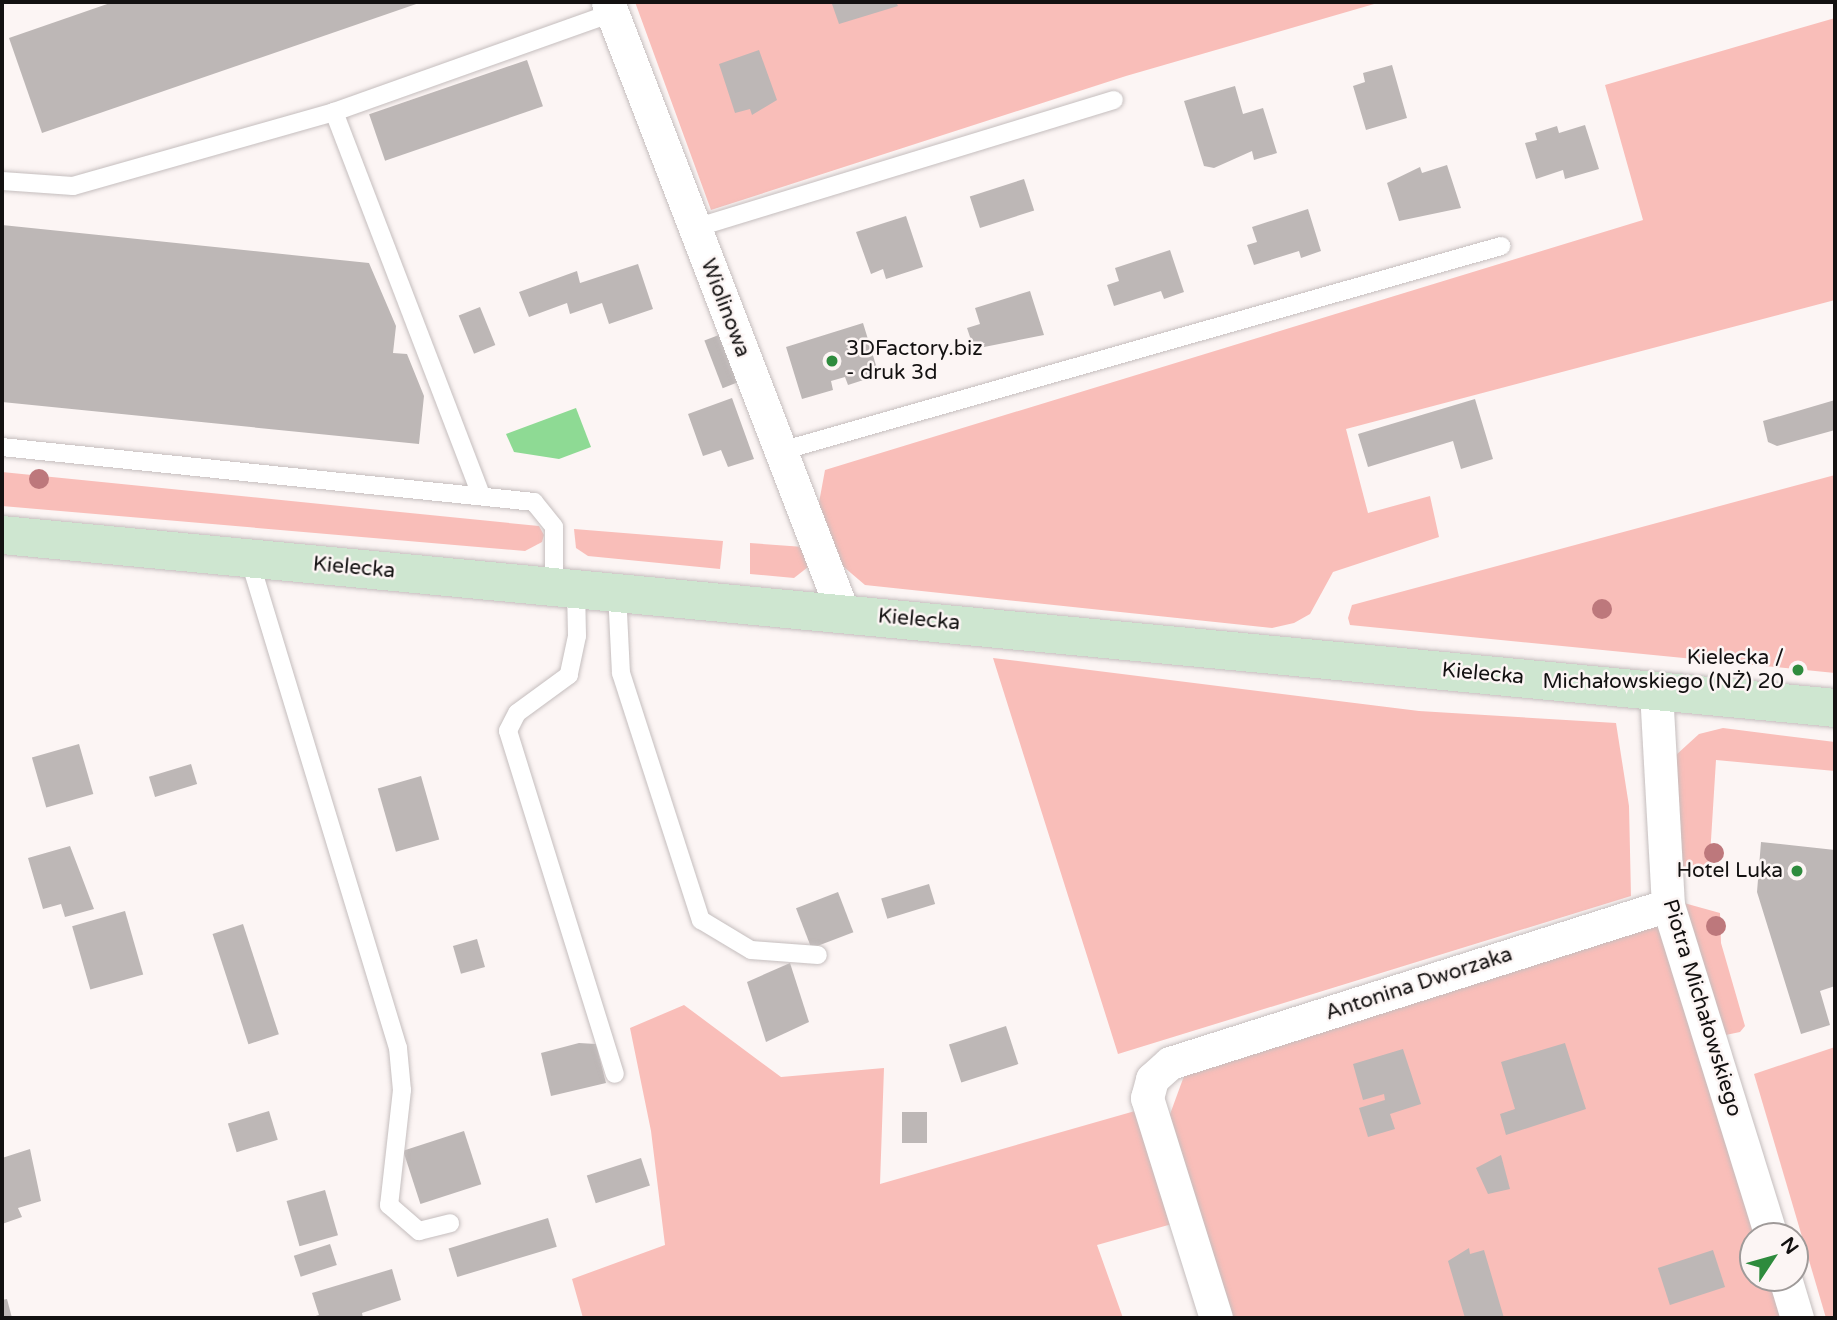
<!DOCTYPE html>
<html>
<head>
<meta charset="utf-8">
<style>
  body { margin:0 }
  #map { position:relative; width:1837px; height:1320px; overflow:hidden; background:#fcf5f4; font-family:"Varela Round",sans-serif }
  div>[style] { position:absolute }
  .green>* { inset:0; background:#f9beb9 }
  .water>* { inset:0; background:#8eda94 }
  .building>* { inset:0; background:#bdb7b6; transform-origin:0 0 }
  .roads { filter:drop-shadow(0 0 2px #c5bebe) drop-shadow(0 0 2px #c5bebe) }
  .service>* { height:18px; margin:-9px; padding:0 9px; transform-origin:9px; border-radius:9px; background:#fff }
  .minor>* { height:33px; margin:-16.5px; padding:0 16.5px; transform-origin:16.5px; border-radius:16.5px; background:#fff }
  .secondary>* { height:38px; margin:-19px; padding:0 19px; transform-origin:19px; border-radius:19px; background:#cee6d0 }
  .trees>* { width:20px; height:20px; margin:-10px; border-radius:50%; background:#bd787c }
  .dots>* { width:19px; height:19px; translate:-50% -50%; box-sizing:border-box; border:4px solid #fcf5f4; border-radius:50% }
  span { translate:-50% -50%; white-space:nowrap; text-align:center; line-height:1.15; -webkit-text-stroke:5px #fcf5f4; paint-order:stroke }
  .street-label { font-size:21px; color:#131111 }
  .poi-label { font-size:21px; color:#131111 }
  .left { translate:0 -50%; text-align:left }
  .right { translate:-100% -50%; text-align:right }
  .frame { position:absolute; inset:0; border:4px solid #131111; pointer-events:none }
  .north { position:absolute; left:1739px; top:1222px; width:70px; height:70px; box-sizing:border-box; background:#fcf5f4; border:2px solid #9f9a99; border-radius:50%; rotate:54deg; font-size:19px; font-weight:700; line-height:28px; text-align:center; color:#131111 }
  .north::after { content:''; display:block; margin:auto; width:24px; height:32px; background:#2e8b3d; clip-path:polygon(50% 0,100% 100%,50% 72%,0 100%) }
</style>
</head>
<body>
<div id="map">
  <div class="green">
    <div style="clip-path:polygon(635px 2px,1381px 2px,1126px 76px,711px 210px)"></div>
    <div style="clip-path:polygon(1835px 18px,1835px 300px,1346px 429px,1368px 513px,1430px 496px,1439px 537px,1333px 572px,1310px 614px,1294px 623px,1272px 628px,865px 585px,838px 562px,818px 508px,825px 470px,1643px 220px,1605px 85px)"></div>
    <div style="clip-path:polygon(2px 472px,539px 526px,544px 535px,542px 542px,525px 551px,2px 506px)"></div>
    <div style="clip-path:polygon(1835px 475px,1835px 673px,1350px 625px,1348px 618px,1352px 605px)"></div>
    <div style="clip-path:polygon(574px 529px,723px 541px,720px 569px,588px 556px,576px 548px)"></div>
    <div style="clip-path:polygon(750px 543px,804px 547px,808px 567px,794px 578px,750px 574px)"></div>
    <div style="clip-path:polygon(993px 658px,1419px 711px,1616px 723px,1629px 806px,1631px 896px,1118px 1054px)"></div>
    <div style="clip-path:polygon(1723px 728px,1835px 742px,1835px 771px,1716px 760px,1709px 872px,1679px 866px,1676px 755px,1699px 734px)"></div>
    <div style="clip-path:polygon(1684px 903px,1720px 913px,1721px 943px,1745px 1026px,1740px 1032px,1721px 1036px)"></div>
    <div style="clip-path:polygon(1664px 918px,1760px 1236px,1753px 1236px,1753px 1278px,1772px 1278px,1784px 1318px,1233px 1318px,1169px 1117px,1184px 1076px)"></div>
    <div style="clip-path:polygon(684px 1005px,781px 1077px,884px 1068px,880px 1184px,1135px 1111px,1172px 1224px,1097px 1245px,1123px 1318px,583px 1318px,572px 1279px,665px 1245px,651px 1131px,630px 1028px)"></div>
    <div style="clip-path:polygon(1835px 1047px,1835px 1318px,1826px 1318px,1754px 1074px)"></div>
  </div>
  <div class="water">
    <div style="clip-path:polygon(576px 408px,591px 447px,559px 459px,514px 452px,506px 434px)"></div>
  </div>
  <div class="building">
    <div style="clip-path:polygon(113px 2px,422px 2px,42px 133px,9px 38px)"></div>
    <div style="clip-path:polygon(841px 2px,896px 2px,898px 6px,839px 24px,832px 4px)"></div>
    <div style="clip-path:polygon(759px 50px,777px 100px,752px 115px,750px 109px,735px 113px,719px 64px)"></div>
    <div style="left:527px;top:60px;width:49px;height:167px;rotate:71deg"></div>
    <div style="clip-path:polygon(1392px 65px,1407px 118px,1366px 130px,1353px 86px,1365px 82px,1363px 73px)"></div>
    <div style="clip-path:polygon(1235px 86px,1243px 114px,1263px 108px,1277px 153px,1254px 160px,1252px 151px,1214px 168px,1204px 166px,1184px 101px)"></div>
    <div style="clip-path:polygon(1585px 125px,1599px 169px,1565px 179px,1563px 170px,1536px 179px,1525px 143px,1537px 140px,1535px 133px,1557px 126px,1559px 133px)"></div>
    <div style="clip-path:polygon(1447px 165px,1461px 208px,1399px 221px,1387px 183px,1420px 167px,1422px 173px)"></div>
    <div style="left:1024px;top:179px;width:33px;height:57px;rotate:72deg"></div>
    <div style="clip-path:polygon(1308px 209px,1321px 251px,1301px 258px,1299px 251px,1254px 265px,1247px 245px,1257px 242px,1252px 227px)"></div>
    <div style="clip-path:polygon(906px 216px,923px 267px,886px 279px,883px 269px,871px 274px,856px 232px)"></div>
    <div style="clip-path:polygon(2px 225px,369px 263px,396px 326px,393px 353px,407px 354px,424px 396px,419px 444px,2px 402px)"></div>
    <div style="clip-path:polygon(1170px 250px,1184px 292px,1164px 299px,1161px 291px,1114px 306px,1107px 285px,1119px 281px,1115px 268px)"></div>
    <div style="clip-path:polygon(638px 264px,653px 309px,609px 324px,602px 303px,570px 314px,567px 303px,529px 317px,519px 292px,577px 271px,580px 283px)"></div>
    <div style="clip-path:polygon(1030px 291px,1044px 335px,974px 349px,967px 328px,980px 324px,975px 308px)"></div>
    <div style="left:480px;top:307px;width:41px;height:23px;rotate:68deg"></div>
    <div style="clip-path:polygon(863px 323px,879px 375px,848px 385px,845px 377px,831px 381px,833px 390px,802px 399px,786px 347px)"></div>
    <div style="left:724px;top:333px;width:51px;height:21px;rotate:69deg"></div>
    <div style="clip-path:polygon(732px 398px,754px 459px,728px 467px,721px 450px,703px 456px,688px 414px)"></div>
    <div style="clip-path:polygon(1475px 399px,1493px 459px,1461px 469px,1453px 441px,1368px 467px,1358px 434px)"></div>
    <div style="clip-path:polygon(1835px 400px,1835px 430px,1777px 446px,1768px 442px,1763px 421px)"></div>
    <div style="left:79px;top:744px;width:52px;height:49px;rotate:74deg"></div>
    <div style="left:191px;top:764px;width:21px;height:44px;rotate:73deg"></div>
    <div style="left:421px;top:776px;width:66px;height:45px;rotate:74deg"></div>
    <div style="clip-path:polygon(1761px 842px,1835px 850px,1835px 986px,1820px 991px,1830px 1025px,1801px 1034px,1757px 892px)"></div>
    <div style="clip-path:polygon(70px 846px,94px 909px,65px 917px,61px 904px,43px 909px,28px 858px)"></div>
    <div style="left:929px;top:884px;width:21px;height:50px;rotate:73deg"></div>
    <div style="left:838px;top:892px;width:43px;height:45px;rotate:69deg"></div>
    <div style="left:125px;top:911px;width:66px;height:55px;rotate:74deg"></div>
    <div style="left:243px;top:924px;width:116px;height:32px;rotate:72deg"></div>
    <div style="left:477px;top:939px;width:29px;height:25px;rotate:74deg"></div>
    <div style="clip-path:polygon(790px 963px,809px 1022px,766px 1042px,747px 982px)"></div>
    <div style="left:1006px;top:1026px;width:40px;height:60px;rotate:72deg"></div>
    <div style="clip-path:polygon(579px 1043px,596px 1044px,606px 1083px,551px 1096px,541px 1053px)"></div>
    <div style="clip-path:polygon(1565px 1043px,1586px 1109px,1506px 1135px,1500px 1114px,1515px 1109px,1501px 1062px)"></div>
    <div style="clip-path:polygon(1403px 1049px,1421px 1104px,1390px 1114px,1395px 1129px,1368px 1137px,1359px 1108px,1385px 1100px,1384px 1094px,1363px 1100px,1353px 1064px)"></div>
    <div style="left:269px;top:1111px;width:30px;height:43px;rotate:73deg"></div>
    <div style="left:902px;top:1112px;width:25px;height:31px"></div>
    <div style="left:464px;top:1131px;width:56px;height:64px;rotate:72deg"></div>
    <div style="clip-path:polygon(30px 1149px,41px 1201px,18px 1208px,22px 1217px,2px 1224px,2px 1158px)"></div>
    <div style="clip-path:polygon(1501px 1155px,1510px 1189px,1488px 1194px,1476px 1168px)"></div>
    <div style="left:641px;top:1158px;width:29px;height:57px;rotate:72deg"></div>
    <div style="left:325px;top:1190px;width:47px;height:40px;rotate:74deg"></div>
    <div style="left:548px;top:1218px;width:30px;height:104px;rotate:73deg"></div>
    <div style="left:330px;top:1244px;width:22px;height:38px;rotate:72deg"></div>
    <div style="clip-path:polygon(1469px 1248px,1470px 1254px,1484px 1250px,1504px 1318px,1465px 1318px,1448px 1261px)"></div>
    <div style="left:1713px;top:1250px;width:39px;height:58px;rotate:72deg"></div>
    <div style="clip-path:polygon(392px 1269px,401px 1300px,362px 1313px,363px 1318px,309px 1318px,319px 1315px,312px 1293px)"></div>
    <div style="clip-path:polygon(7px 1299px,12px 1318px,2px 1318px,2px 1300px)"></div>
  </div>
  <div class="roads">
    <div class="service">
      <div style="left:334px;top:112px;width:295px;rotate:-19.6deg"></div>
      <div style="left:2px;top:181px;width:71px;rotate:4deg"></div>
      <div style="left:73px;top:186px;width:271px;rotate:-15.8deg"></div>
      <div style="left:334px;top:112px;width:409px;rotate:69deg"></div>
      <div style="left:695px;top:228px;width:438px;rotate:-17deg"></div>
      <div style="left:2px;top:447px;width:535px;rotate:5.9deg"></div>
      <div style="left:534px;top:502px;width:32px;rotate:51deg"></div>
      <div style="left:554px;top:527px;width:59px;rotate:90deg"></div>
      <div style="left:781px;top:451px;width:749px;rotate:-15.89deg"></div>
      <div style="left:249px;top:558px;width:512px;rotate:73.09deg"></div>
      <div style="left:398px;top:1048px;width:42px;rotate:84.6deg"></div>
      <div style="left:402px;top:1090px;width:116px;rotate:96.4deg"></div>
      <div style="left:389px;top:1205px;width:40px;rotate:41deg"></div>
      <div style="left:419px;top:1231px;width:32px;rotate:-14deg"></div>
      <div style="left:576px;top:588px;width:48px;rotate:88.8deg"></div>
      <div style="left:577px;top:636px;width:40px;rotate:102deg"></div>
      <div style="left:569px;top:675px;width:64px;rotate:143.8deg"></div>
      <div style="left:517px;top:713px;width:20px;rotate:117deg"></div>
      <div style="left:508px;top:731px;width:359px;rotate:72.7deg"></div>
      <div style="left:617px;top:592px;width:81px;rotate:87.2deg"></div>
      <div style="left:621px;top:673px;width:260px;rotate:72.1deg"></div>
      <div style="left:701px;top:920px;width:58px;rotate:31deg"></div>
      <div style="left:751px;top:950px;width:67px;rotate:4.3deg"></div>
    </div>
    <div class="minor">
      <div style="left:608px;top:2px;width:655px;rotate:68.96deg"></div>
      <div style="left:1656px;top:691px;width:214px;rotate:86.8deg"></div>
      <div style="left:1668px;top:905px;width:347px;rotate:72.7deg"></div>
      <div style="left:1785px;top:1278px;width:42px;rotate:73.3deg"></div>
      <div style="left:1216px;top:1318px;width:231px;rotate:-107.4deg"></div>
      <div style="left:1147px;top:1098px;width:20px;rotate:-75deg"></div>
      <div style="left:1152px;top:1079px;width:24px;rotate:-42deg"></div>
      <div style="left:1170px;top:1063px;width:522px;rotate:-17.6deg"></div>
    </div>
    <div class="secondary">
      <div style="left:2px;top:535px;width:1841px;rotate:5.39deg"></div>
    </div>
  </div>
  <div class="trees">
    <div style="left:39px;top:479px"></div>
    <div style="left:1602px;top:609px"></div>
    <div style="left:1714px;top:853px"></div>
    <div style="left:1716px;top:926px"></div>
  </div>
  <div class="dots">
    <div style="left:832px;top:361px;background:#2e8b3d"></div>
    <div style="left:1798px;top:670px;background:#2e8b3d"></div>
    <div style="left:1797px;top:871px;background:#2e8b3d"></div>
  </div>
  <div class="street-label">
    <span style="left:725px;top:308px;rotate:69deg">Wiolinowa</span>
    <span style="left:354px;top:568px;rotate:5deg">Kielecka</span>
    <span style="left:919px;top:620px;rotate:5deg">Kielecka</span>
    <span style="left:1483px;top:674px;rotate:5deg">Kielecka</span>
    <span style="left:1419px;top:984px;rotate:-18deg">Antonina Dworzaka</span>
    <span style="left:1702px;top:1008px;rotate:73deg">Piotra Michałowskiego</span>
  </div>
  <div class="poi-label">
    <span class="left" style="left:846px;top:361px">3DFactory.biz<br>- druk 3d</span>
    <span class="right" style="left:1784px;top:670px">Kielecka /<br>Michałowskiego (NŻ) 20</span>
    <span class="right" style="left:1783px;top:871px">Hotel Luka</span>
  </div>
  <div class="frame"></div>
  <div class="north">N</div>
</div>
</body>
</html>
